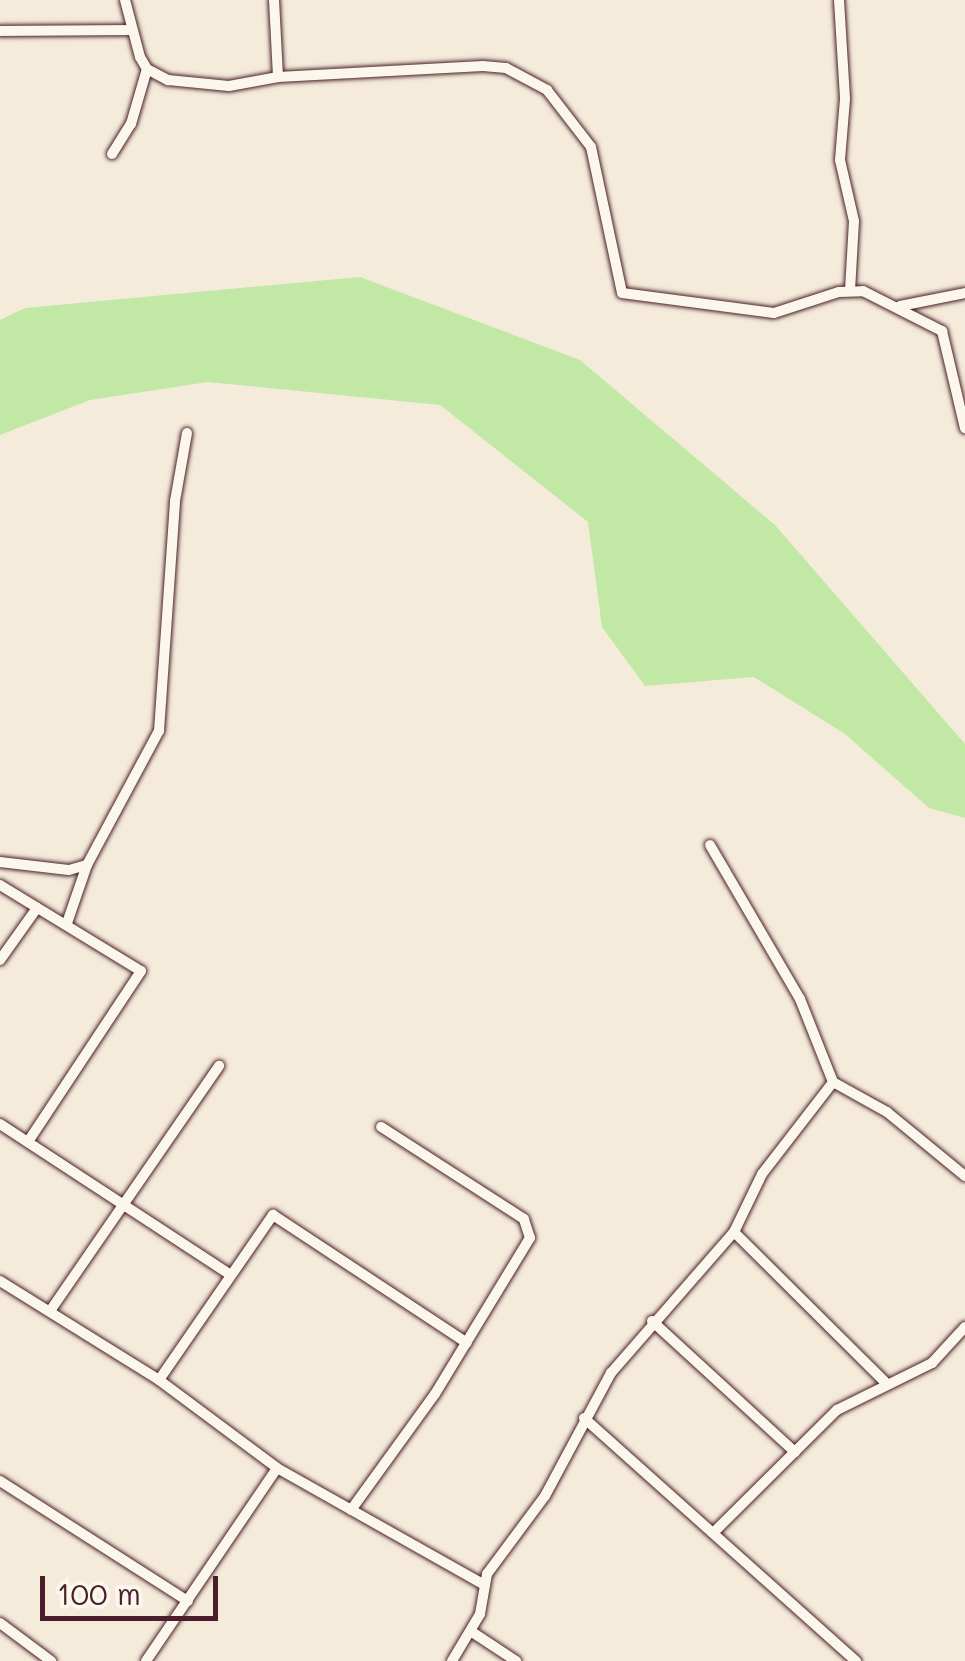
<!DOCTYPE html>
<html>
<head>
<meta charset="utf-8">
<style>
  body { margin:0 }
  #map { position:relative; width:965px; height:1661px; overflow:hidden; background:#f5ebda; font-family:Mali,sans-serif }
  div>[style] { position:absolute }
  .green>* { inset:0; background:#c1e9a5 }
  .roads { filter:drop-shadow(0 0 2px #4a1f2b) drop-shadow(0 0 2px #4a1f2b) }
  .minor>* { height:10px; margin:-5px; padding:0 5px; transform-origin:5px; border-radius:5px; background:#fbf7ec }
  span { translate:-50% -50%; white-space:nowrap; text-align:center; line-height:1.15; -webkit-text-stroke:10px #fbf7ec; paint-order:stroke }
  .scale { position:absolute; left:40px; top:1576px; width:178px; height:45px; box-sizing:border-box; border:5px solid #4a1f2b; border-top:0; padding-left:12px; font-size:30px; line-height:35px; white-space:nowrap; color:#4a1f2b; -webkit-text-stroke:8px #fbf7ec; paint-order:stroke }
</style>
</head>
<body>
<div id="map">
  <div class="green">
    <div style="clip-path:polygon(360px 277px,580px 360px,775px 525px,965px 744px,965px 818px,929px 808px,845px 734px,754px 677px,645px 686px,602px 627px,588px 522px,440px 405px,208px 382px,90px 400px,0 435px,0 320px,25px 308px)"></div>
  </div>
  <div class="roads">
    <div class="minor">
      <div style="left:125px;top:0;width:59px;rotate:75.3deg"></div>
      <div style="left:140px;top:57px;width:14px;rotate:60deg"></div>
      <div style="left:147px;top:69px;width:24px;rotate:28deg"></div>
      <div style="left:168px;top:80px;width:61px;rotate:5.6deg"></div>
      <div style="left:229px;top:86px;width:50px;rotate:-10.4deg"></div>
      <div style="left:274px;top:0;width:77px;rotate:87deg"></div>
      <div style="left:278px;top:77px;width:205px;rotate:-3.1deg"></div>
      <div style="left:483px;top:66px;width:23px;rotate:5deg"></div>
      <div style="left:506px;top:68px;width:47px;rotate:28.2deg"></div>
      <div style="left:547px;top:90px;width:72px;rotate:52.3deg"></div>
      <div style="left:591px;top:147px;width:149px;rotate:78deg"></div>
      <div style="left:622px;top:293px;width:153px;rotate:7.5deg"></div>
      <div style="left:774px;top:313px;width:68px;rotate:-17.9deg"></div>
      <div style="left:839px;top:292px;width:24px;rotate:-2deg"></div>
      <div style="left:863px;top:291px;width:89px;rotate:26.9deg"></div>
      <div style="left:942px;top:331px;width:100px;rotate:76.7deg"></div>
      <div style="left:839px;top:0;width:99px;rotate:86.5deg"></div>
      <div style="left:845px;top:99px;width:61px;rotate:94.7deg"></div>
      <div style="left:840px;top:160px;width:63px;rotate:77.1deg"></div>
      <div style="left:854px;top:221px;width:70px;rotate:93.3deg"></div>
      <div style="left:0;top:31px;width:129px;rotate:-0.4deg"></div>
      <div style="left:112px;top:154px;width:36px;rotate:-58deg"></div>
      <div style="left:131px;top:124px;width:57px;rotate:-73.8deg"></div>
      <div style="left:900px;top:306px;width:66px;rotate:-11.3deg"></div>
      <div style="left:710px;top:845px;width:178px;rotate:59.7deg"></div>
      <div style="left:800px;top:999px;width:89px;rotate:68.3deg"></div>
      <div style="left:0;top:862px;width:69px;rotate:6.6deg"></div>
      <div style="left:69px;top:870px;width:19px;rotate:-16deg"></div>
      <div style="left:0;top:885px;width:165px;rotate:31.4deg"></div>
      <div style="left:141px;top:971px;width:205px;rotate:123.5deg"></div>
      <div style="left:67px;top:923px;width:61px;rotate:-71deg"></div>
      <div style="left:87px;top:865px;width:152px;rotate:-61.8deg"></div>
      <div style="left:159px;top:731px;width:231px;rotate:-86deg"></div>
      <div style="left:175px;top:501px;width:69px;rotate:-80deg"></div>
      <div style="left:0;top:960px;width:64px;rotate:-54.6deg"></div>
      <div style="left:0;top:1124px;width:274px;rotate:33.2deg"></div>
      <div style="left:734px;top:1232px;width:213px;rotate:44.8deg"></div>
      <div style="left:0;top:1281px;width:187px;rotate:31.9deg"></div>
      <div style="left:159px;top:1380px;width:147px;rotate:36.7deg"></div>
      <div style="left:277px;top:1468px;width:236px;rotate:29.4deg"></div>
      <div style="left:50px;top:1311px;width:298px;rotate:-55.4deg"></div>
      <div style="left:652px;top:1321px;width:194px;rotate:42.5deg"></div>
      <div style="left:159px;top:1380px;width:201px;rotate:-55.4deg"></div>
      <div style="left:273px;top:1215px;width:232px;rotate:33.4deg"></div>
      <div style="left:584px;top:1418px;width:365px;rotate:41.8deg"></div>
      <div style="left:0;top:1481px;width:223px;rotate:32.6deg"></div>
      <div style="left:351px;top:1510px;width:143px;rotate:-54.1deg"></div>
      <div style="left:435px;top:1394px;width:183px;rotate:-58.7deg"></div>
      <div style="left:530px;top:1238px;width:20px;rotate:-108deg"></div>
      <div style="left:524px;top:1219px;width:170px;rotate:-147.2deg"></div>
      <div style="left:713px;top:1533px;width:175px;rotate:-44.8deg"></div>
      <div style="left:837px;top:1410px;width:106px;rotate:-26.3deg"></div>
      <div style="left:932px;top:1363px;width:49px;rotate:-47.5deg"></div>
      <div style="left:0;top:1623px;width:64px;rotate:36.7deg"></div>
      <div style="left:472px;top:1632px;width:53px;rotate:33.4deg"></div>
      <div style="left:146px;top:1661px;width:233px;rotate:-55.8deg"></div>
      <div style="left:452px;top:1661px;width:55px;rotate:-59.2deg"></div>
      <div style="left:480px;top:1614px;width:41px;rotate:-80.1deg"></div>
      <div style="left:487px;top:1574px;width:97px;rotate:-53.4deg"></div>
      <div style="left:545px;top:1496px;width:140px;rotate:-61.8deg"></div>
      <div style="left:611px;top:1373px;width:187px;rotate:-48.9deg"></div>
      <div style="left:734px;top:1232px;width:64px;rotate:-64.2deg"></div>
      <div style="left:762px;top:1174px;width:116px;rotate:-52.3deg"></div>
      <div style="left:833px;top:1082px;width:62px;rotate:29.1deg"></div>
      <div style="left:887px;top:1112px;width:101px;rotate:39.4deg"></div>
    </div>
  </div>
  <div class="scale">100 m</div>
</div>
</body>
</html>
